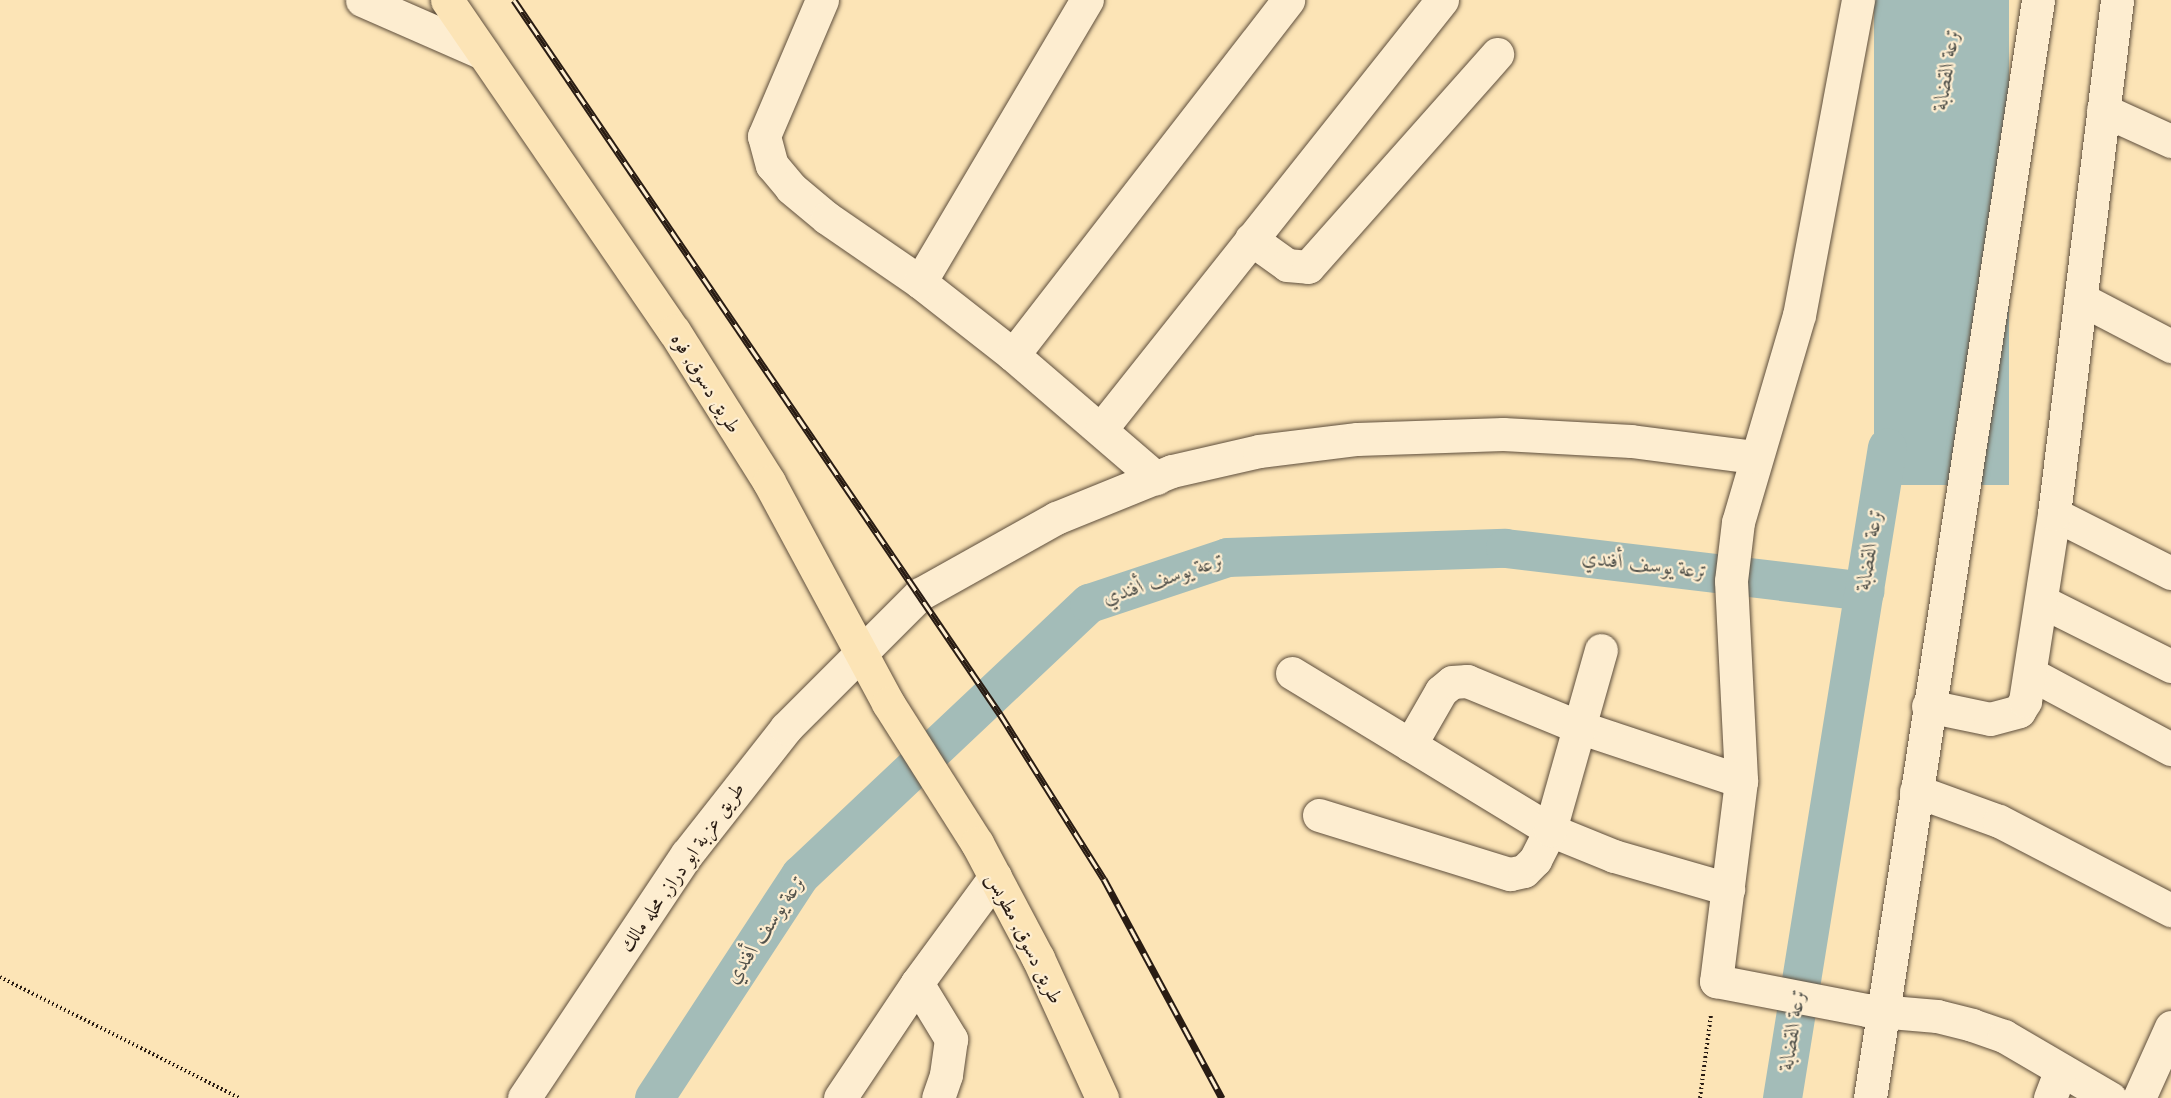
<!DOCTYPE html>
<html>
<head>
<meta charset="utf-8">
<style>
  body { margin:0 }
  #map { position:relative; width:2171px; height:1098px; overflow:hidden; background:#fce4b6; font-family:Cardo,Amiri,serif }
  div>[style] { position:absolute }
  .water>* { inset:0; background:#a3bcb8; transform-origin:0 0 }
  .canal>* { height:39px; margin:-19.5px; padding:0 19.5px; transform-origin:19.5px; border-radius:19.5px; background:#a3bcb8 }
  .path>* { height:4px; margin-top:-2px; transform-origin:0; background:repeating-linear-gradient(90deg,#291c13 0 1.5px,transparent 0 4.5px) }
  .roads { filter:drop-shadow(0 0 2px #5e4e3c) drop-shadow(0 0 2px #5e4e3c) }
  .minor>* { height:33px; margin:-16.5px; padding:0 16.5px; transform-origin:16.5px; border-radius:16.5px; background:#fdedd0 }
  .major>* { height:33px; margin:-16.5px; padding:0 16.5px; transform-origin:16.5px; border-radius:16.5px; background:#fce4b6 }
  .rail>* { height:7px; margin-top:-3.5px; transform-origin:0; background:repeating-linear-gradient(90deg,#fdedd0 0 14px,#291c13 0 28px); box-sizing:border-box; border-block:2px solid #291c13 }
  span { translate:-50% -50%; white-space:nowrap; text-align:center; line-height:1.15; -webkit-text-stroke:4.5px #fdedd0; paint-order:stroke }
  .street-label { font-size:20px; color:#291c13 }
  .water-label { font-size:21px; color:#54544d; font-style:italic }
</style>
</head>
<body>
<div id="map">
  <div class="water">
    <div style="left:1874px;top:0;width:135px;height:485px"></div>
  </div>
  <div class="canal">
    <div style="left:654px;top:1098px;width:267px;rotate:-56.8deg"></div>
    <div style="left:800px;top:875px;width:397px;rotate:-43.3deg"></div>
    <div style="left:1089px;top:603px;width:145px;rotate:-18.4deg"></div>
    <div style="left:1227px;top:557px;width:278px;rotate:-1.9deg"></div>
    <div style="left:1505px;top:548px;width:362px;rotate:6.8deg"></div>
    <div style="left:1782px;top:1098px;width:659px;rotate:-80.84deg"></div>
  </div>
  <div class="path">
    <div style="left:0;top:977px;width:269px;rotate:26.8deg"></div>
    <div style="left:1700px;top:1098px;width:84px;rotate:-82.5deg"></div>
  </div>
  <div class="roads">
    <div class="minor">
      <div style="left:362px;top:0;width:132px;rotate:23.7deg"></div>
      <div style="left:822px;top:0;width:148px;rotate:113.1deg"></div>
      <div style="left:764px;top:136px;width:30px;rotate:75deg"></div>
      <div style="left:772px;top:165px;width:30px;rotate:50deg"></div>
      <div style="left:791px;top:188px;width:47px;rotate:39.8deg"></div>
      <div style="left:827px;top:218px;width:113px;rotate:34.5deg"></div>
      <div style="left:920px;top:282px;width:118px;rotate:38.1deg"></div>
      <div style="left:1013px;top:355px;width:189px;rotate:40.7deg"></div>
      <div style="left:1858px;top:0;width:320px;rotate:100.6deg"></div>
      <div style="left:1799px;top:315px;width:216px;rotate:106.4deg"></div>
      <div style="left:1738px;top:522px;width:59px;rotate:96.8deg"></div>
      <div style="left:1731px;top:581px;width:200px;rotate:87.1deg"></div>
      <div style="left:1741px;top:781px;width:202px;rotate:97.1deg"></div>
      <div style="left:1716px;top:981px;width:154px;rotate:10.9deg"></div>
      <div style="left:1867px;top:1010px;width:70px;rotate:4.9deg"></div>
      <div style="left:1937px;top:1016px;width:36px;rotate:14deg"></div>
      <div style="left:1972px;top:1025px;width:34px;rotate:19deg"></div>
      <div style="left:2004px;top:1036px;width:123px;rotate:30.3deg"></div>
      <div style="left:2103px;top:110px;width:75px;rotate:24.5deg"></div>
      <div style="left:1251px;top:239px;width:44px;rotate:35.8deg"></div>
      <div style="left:1287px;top:265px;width:21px;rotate:5deg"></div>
      <div style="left:1308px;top:267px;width:285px;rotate:-48.4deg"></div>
      <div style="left:920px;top:282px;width:328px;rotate:-59.4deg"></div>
      <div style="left:2081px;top:299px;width:102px;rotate:27.6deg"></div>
      <div style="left:1013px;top:355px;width:449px;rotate:-52.2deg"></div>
      <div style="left:1101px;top:429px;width:548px;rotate:-51.52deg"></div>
      <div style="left:2054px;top:514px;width:131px;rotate:26.8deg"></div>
      <div style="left:2043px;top:602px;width:143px;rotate:26.6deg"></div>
      <div style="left:1292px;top:673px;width:302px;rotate:31.3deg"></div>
      <div style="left:1550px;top:830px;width:69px;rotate:22.1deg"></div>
      <div style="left:1614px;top:856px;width:119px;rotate:16.1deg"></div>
      <div style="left:2031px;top:674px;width:159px;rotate:28.2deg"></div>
      <div style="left:1928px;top:706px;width:63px;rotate:11.8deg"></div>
      <div style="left:1990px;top:719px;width:30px;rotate:-15deg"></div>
      <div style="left:2019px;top:711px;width:12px;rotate:-59deg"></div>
      <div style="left:2025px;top:701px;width:189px;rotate:-81.2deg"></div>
      <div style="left:2054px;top:514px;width:518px;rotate:-83.01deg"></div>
      <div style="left:1410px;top:745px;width:62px;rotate:-60.1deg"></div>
      <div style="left:1441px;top:691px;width:14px;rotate:-39deg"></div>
      <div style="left:1452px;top:682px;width:15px;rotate:-4deg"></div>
      <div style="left:1467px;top:681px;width:121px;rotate:22.3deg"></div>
      <div style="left:1579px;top:727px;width:171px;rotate:18.4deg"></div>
      <div style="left:1916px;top:791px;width:88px;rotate:19.9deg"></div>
      <div style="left:1999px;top:821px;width:194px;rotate:27.4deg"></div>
      <div style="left:1319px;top:815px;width:200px;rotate:17.2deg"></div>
      <div style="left:1510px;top:874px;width:14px;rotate:-12deg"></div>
      <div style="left:1524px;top:871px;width:16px;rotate:-45deg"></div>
      <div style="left:1535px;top:860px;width:34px;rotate:-63deg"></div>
      <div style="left:1550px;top:830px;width:187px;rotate:-74.2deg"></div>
      <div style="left:917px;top:983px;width:66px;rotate:58.7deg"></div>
      <div style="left:951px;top:1039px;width:36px;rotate:98deg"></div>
      <div style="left:946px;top:1075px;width:24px;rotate:109deg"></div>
      <div style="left:524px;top:1098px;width:293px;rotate:-56.3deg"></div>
      <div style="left:687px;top:854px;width:160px;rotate:-51.8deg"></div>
      <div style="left:786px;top:728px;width:190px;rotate:-45deg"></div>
      <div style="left:920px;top:594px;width:156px;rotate:-29.2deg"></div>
      <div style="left:1056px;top:518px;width:125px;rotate:-22.1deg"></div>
      <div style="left:1172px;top:471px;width:89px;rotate:-12.9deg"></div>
      <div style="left:1259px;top:451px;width:99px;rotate:-7deg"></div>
      <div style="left:1357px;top:439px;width:146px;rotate:-2deg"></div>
      <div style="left:1503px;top:434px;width:128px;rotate:3.1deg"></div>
      <div style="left:1631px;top:441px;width:125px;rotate:7.4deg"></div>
      <div style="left:840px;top:1098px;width:138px;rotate:-56.2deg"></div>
      <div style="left:917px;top:983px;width:132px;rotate:-53.7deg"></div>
      <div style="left:1870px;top:1098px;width:1111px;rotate:-81.3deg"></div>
      <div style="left:2050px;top:1098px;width:30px;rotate:-69deg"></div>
      <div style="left:2139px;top:1098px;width:78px;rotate:-65.7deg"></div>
    </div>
    <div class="major">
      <div style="left:447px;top:0;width:401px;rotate:55.6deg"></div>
      <div style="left:674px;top:331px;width:178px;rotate:57.8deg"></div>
      <div style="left:769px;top:482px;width:251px;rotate:61.7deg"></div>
      <div style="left:888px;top:703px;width:166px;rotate:57.6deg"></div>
      <div style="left:977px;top:843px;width:130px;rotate:62.1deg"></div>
      <div style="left:1038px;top:958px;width:154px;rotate:65.4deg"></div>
    </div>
  </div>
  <div class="rail">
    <div style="left:514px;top:0;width:864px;rotate:55.76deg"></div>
    <div style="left:1000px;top:714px;width:195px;rotate:57.8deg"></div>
    <div style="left:1104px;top:879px;width:249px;rotate:61.7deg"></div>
  </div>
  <div class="street-label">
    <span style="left:706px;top:383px;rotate:58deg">طريق دسوق, فوه</span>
    <span style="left:682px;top:867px;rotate:-55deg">طريق عزبة ابو دراز, محله مالك</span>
    <span style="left:1025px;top:938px;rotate:63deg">طريق دسوق, مطوبس</span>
  </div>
  <div class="water-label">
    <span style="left:1947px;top:69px;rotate:-81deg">ترعة القضابة</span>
    <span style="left:1870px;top:549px;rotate:-81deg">ترعة القضابة</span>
    <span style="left:1645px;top:565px;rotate:7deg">ترعة يوسف أفندي</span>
    <span style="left:1164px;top:579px;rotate:-18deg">ترعة يوسف أفندي</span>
    <span style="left:766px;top:929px;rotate:-56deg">ترعة يوسف أفندي</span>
    <span style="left:1793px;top:1029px;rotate:-81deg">ترعة القضابة</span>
  </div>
</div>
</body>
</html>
